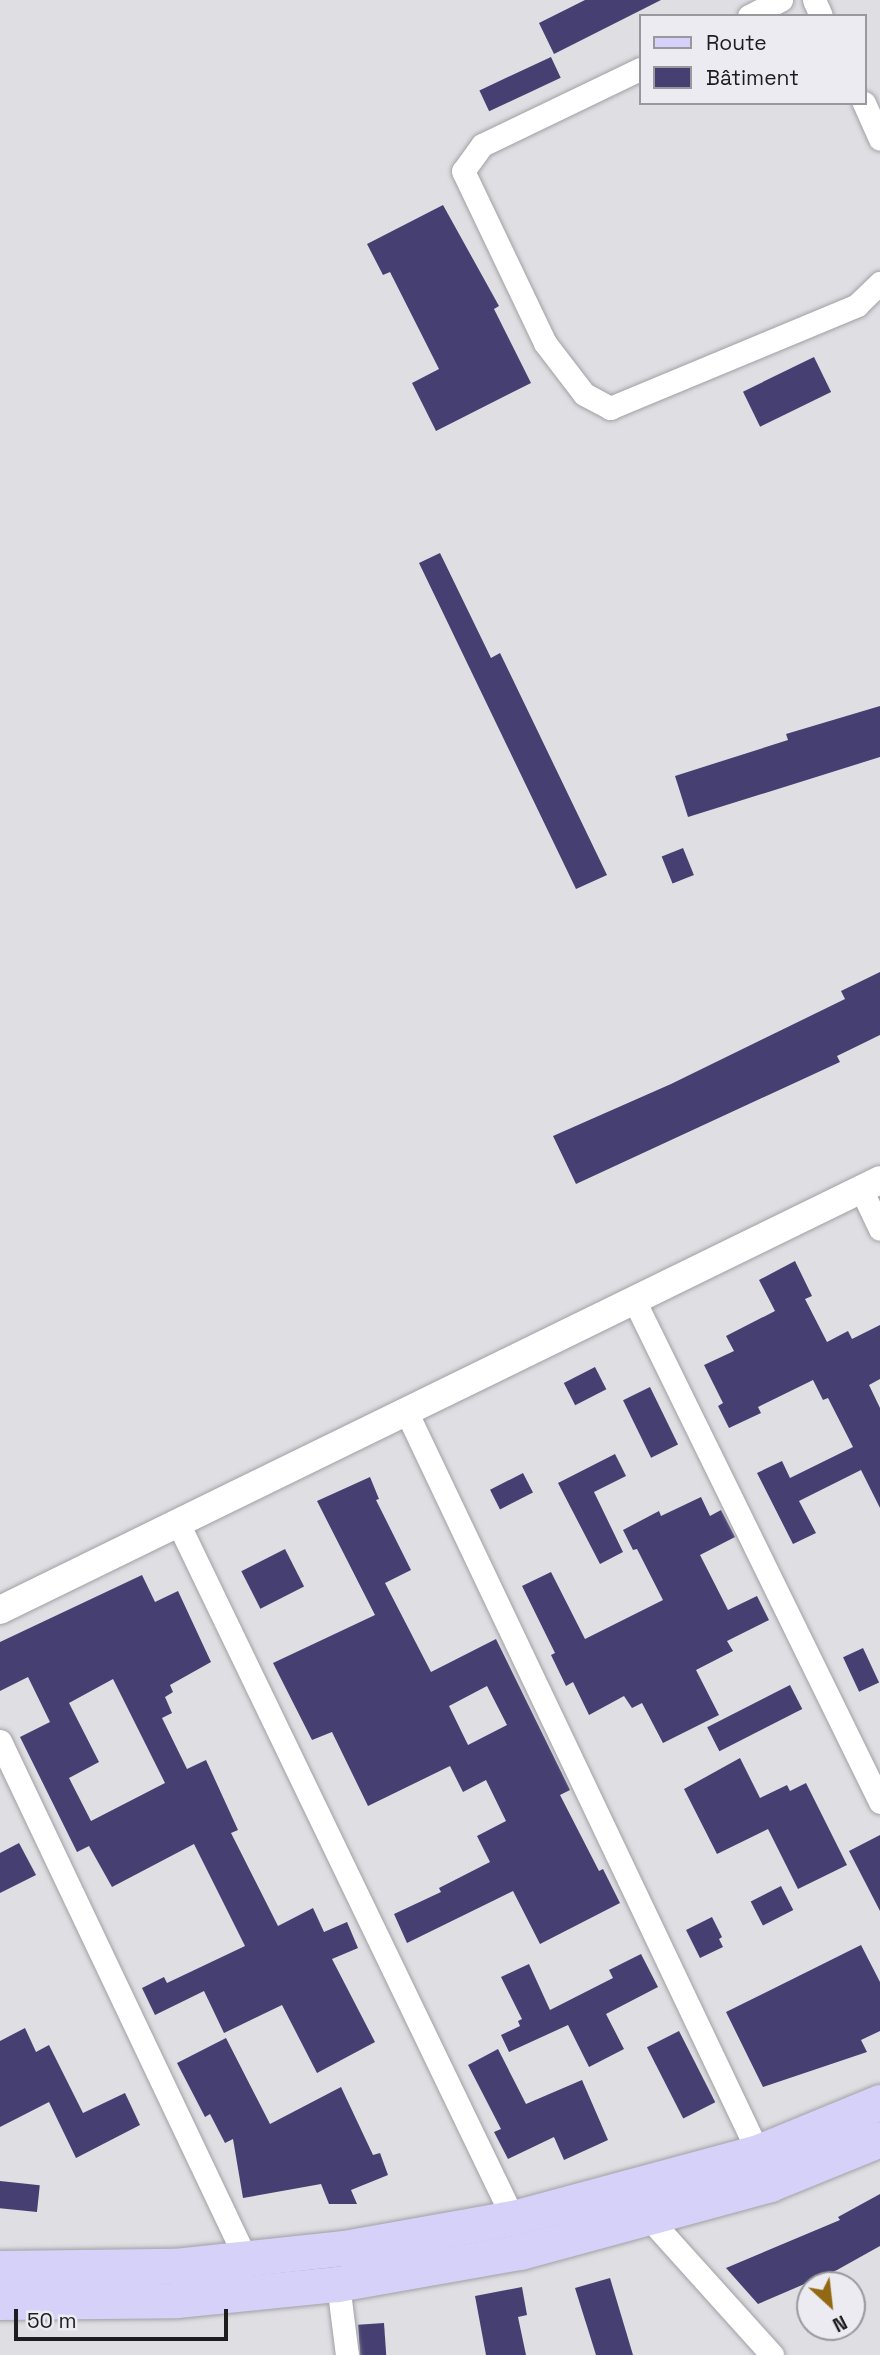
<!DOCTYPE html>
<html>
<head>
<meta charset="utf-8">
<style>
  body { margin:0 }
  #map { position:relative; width:880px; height:2355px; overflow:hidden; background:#dedee3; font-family:"Space Grotesk",sans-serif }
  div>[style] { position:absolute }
  .building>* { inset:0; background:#463f72; transform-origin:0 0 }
  .roads { filter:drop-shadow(0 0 2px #a0a0a5) drop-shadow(0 0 2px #a0a0a5) }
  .minor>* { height:23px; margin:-11.5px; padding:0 11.5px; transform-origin:11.5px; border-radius:11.5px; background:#fff }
  .tertiary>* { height:28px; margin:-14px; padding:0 14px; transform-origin:14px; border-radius:14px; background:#fff }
  .primary>* { height:35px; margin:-17.5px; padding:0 17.5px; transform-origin:17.5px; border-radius:17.5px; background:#d5d1f8 }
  span { translate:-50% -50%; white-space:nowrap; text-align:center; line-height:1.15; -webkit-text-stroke:7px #ebebf1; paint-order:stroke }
  .legend { position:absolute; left:639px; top:14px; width:228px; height:91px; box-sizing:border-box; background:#ebebf1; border:2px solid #99999d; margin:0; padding:9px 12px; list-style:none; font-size:21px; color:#1d1d1f }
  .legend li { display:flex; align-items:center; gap:14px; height:35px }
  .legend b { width:35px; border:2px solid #99999d }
  .north { position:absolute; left:796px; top:2271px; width:70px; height:70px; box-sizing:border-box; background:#ebebf1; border:2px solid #99999d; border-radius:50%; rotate:153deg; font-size:19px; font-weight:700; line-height:28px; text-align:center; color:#1d1d1f }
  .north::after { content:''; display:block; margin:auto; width:24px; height:32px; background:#936812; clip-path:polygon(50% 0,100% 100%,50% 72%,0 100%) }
  .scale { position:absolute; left:14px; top:2309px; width:214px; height:32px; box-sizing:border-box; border:4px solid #1d1d1f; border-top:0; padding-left:9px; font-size:21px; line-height:24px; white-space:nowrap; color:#1d1d1f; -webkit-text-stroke:5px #ebebf1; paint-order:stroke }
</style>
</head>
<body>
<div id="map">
  <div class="building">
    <div style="clip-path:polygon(585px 0,661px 0,554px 54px,539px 23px)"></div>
    <div style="left:551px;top:57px;width:23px;height:79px;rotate:65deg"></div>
    <div style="clip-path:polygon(443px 205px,499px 306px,494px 309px,531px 383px,436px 431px,412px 383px,439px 369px,390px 272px,383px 275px,367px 244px)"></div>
    <div style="left:814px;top:357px;width:39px;height:79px;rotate:64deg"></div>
    <div style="clip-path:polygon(440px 553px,491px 658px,500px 653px,607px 875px,576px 889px,419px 563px)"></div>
    <div style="clip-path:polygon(880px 706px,880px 757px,688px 817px,675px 776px,788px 740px,786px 734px)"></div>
    <div style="left:683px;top:848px;width:29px;height:23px;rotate:68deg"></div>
    <div style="clip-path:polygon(880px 972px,880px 1035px,837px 1056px,840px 1062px,576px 1184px,553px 1136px,671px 1084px,845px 999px,841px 991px)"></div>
    <div style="clip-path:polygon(795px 1261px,812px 1296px,805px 1299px,827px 1342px,848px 1331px,852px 1339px,880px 1325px,880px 1379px,869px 1385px,880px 1408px,880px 1508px,861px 1470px,799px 1501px,816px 1533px,793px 1544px,757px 1473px,782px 1461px,790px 1478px,853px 1447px,828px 1398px,823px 1400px,813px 1380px,758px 1407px,761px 1413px,729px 1428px,718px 1406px,723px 1403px,704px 1365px,734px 1351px,726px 1336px,775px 1311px,759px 1280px)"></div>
    <div style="left:595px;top:1367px;width:25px;height:35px;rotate:63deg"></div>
    <div style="left:650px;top:1387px;width:64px;height:30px;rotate:64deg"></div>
    <div style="clip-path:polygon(615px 1454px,626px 1476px,594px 1492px,623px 1552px,600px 1564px,558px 1483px)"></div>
    <div style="left:523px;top:1473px;width:22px;height:37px;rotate:63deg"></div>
    <div style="clip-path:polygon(evenodd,370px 1477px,379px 1499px,376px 1500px,411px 1570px,385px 1583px,431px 1672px,496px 1639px,570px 1790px,560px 1795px,599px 1871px,603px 1869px,620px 1903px,540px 1944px,513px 1891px,407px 1943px,394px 1914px,441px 1892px,439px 1888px,490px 1862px,477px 1836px,506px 1821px,486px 1780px,463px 1792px,450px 1766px,368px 1806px,332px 1732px,312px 1740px,273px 1663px,375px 1615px,317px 1501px,370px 1477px,487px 1686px,507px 1725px,468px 1745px,449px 1706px,487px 1686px)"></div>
    <div style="clip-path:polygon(701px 1497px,710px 1516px,721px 1510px,735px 1537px,700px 1555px,728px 1610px,757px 1596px,769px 1620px,727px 1641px,733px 1651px,696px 1670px,719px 1715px,663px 1743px,642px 1703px,632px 1708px,624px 1696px,589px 1715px,573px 1682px,566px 1686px,551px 1655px,555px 1653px,522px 1586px,551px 1572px,585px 1639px,663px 1600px,637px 1549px,633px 1550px,623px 1530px,659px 1511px,661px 1516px)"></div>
    <div style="left:285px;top:1549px;width:42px;height:49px;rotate:63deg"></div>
    <div style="clip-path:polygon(evenodd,142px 1575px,155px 1602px,178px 1591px,211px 1662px,170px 1685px,173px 1692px,165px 1697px,172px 1713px,162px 1718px,187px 1769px,206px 1760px,238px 1830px,231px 1833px,278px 1926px,313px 1908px,324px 1932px,347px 1922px,358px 1948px,332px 1959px,375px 2042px,317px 2073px,282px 2005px,224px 2033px,204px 1991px,155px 2015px,142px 1988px,164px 1977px,167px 1983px,245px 1946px,194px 1844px,112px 1887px,89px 1846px,77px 1852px,20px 1737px,50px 1722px,28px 1677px,0 1691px,0 1642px,142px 1575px,113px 1679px,165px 1783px,91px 1821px,69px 1778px,99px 1762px,69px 1703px,113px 1679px)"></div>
    <div style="left:863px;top:1648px;width:38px;height:22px;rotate:65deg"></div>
    <div style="left:790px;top:1685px;width:27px;height:93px;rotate:63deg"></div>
    <div style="clip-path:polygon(740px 1758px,760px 1798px,787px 1785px,790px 1791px,806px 1783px,847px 1865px,798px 1889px,768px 1829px,717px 1854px,684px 1789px)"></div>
    <div style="clip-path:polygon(880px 1835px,880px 1911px,849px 1851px)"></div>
    <div style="clip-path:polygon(19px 1843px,36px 1875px,0 1893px,0 1853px)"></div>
    <div style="left:781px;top:1886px;width:27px;height:34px;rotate:63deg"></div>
    <div style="clip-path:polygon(712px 1917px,722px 1937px,719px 1939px,723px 1947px,700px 1958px,686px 1930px)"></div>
    <div style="clip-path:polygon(861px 1945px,880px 1982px,880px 2031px,861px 2040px,867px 2052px,763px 2087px,726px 2012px)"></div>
    <div style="clip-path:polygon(641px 1954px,658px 1987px,606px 2014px,624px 2049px,589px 2067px,568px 2025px,509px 2052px,501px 2035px,520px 2026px,518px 2021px,522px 2019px,501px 1977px,529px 1964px,550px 2010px,613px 1978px,609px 1970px)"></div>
    <div style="clip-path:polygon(25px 2028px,36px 2052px,49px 2045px,83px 2113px,125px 2093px,140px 2125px,76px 2158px,49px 2102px,0 2127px,0 2041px)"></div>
    <div style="left:679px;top:2031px;width:80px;height:36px;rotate:63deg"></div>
    <div style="clip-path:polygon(226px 2038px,270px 2124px,341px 2087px,373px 2155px,380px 2153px,388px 2175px,351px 2190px,357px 2204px,329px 2204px,321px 2184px,243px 2198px,233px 2139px,225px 2143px,210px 2114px,205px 2117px,177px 2063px)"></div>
    <div style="clip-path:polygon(498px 2049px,526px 2104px,582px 2080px,608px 2140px,564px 2160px,554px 2137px,508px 2159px,494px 2132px,501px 2129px,468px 2065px)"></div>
    <div style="left:0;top:2181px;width:40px;height:27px;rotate:6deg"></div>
    <div style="clip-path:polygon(880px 2194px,880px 2246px,837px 2270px,758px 2304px,726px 2268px,840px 2220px,838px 2217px)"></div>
    <div style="clip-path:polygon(610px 2278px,633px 2355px,596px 2355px,575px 2288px)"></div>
    <div style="clip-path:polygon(522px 2287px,527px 2315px,518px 2317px,526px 2355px,486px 2355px,475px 2296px)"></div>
    <div style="left:384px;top:2323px;width:32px;height:26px;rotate:86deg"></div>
  </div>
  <div class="roads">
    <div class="minor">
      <div style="left:814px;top:0;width:17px;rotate:66deg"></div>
      <div style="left:749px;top:16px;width:36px;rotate:-27deg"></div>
      <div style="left:640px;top:69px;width:175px;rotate:154.3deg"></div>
      <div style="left:482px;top:145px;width:32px;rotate:126deg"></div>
      <div style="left:463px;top:171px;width:191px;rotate:64.5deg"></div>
      <div style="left:545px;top:343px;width:64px;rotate:52.6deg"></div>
      <div style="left:584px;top:394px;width:30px;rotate:28deg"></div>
      <div style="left:610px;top:408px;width:268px;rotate:-22.6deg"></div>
      <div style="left:857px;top:305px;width:32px;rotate:-44deg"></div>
      <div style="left:864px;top:103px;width:39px;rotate:66deg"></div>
      <div style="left:861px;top:1189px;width:44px;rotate:64.6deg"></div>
      <div style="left:634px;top:1300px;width:559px;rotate:63.89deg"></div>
      <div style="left:406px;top:1411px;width:820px;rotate:64.59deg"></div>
      <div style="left:178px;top:1523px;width:772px;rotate:64.27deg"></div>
      <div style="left:0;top:1741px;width:573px;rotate:64.6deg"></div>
      <div style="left:647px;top:2216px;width:187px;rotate:48deg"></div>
      <div style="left:338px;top:2284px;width:72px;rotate:82.8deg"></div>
    </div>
    <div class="tertiary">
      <div style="left:0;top:1610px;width:979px;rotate:-26.04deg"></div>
    </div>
    <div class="primary">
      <div style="left:0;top:2268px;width:175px;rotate:-0.7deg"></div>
      <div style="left:175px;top:2266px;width:170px;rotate:-6.1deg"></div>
      <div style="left:344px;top:2248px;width:172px;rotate:-10.1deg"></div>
      <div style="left:513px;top:2218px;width:254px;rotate:-15.1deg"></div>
      <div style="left:758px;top:2152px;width:132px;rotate:-22.3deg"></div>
      <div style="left:0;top:2302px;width:177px;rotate:-0.6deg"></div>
      <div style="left:177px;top:2300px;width:162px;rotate:-5.7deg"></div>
      <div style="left:338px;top:2284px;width:185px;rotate:-10deg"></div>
      <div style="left:520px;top:2252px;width:259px;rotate:-15.2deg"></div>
      <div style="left:770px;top:2184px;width:119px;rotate:-22.2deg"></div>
    </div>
  </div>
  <ul class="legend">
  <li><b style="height:9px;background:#d5d1f8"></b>Route</li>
  <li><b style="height:19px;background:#463f72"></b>Bâtiment</li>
  </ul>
  <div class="north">N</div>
  <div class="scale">50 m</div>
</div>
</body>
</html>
